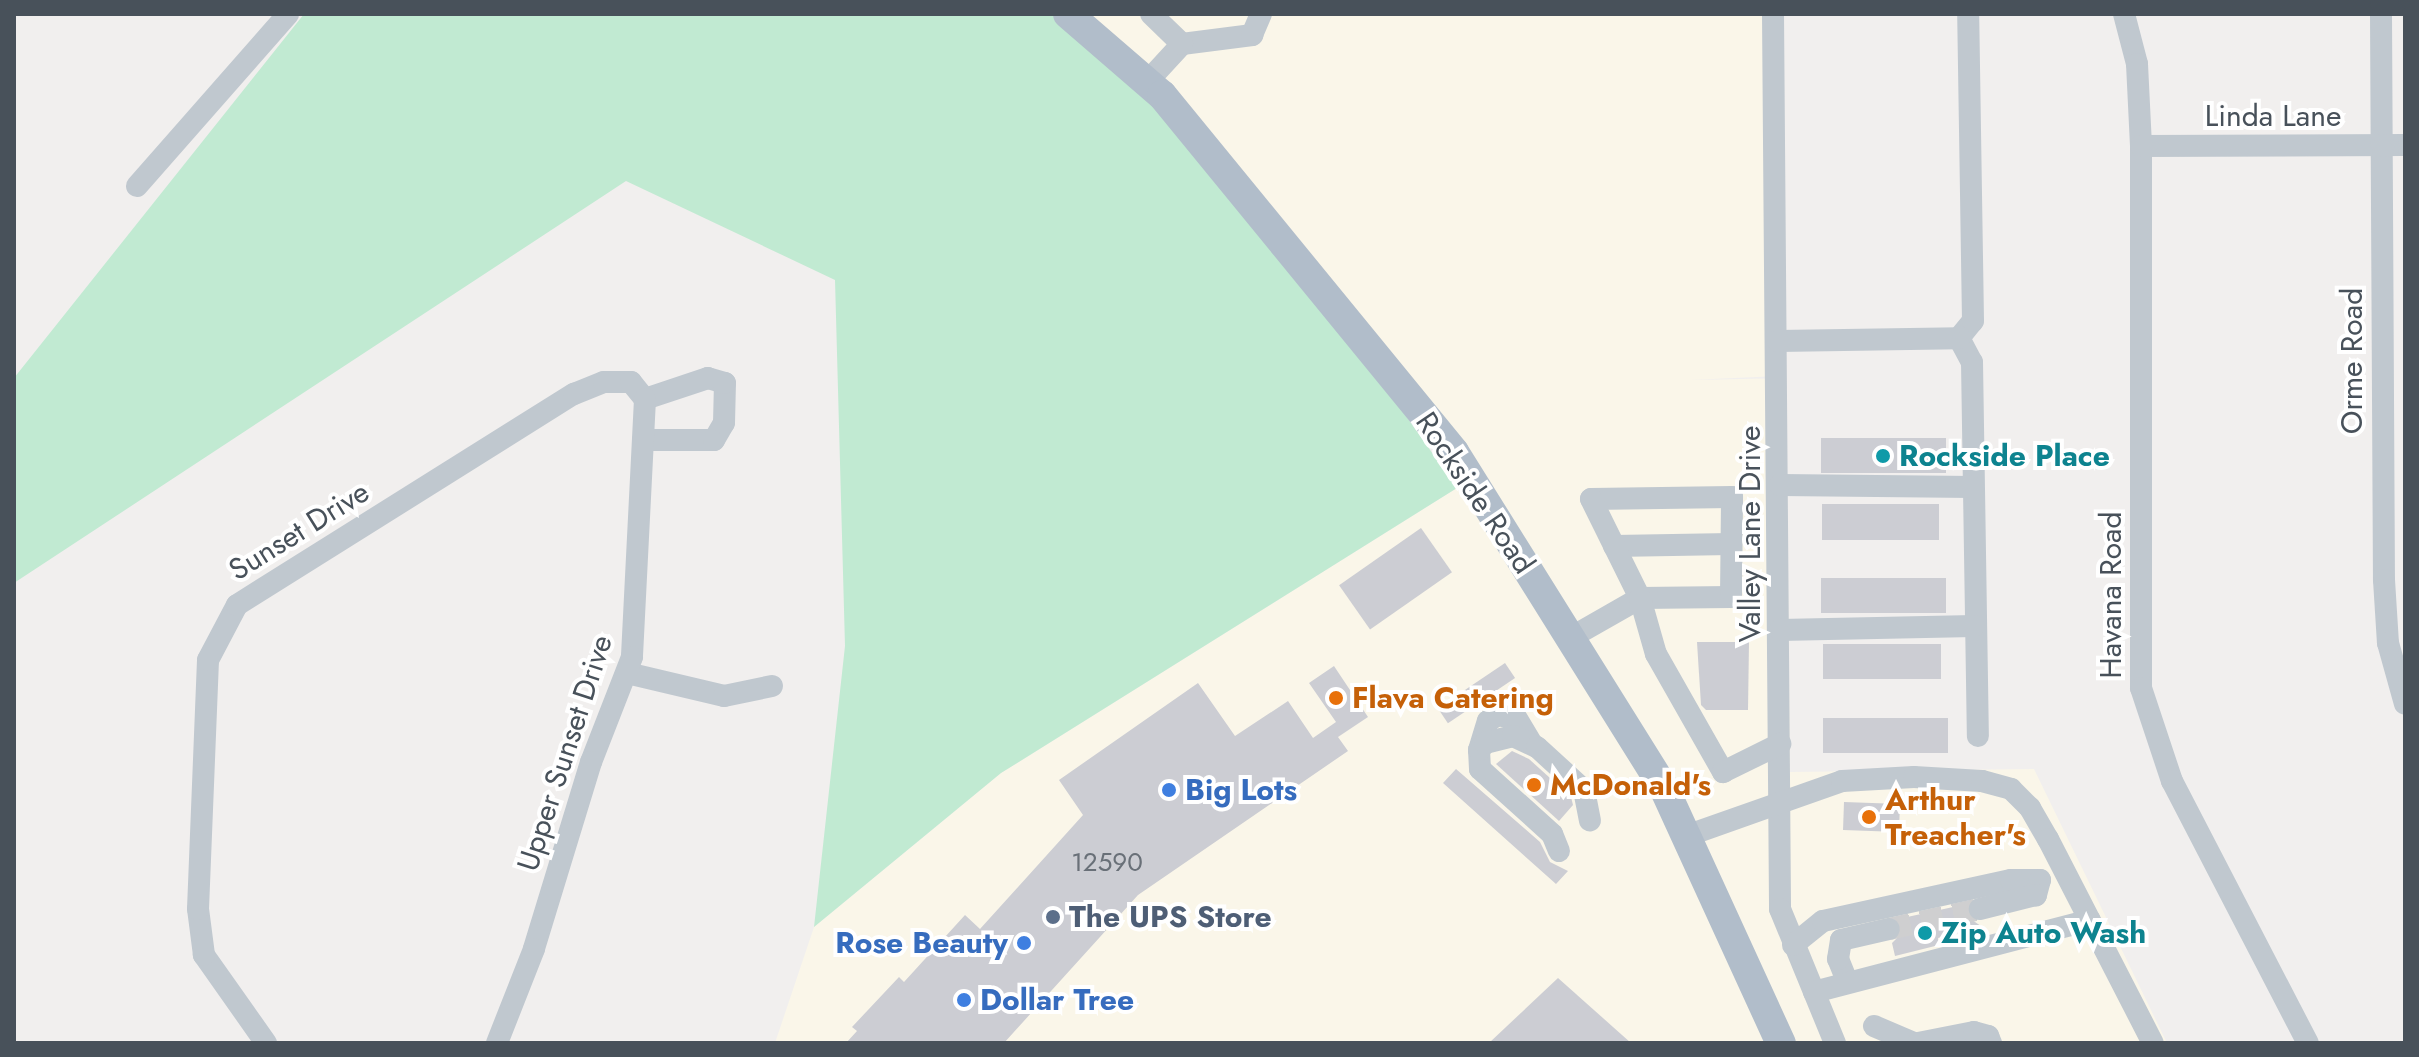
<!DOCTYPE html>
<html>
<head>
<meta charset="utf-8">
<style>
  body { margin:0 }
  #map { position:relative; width:2419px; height:1057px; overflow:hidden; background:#f1efee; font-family:Jost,sans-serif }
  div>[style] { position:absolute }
  .commercial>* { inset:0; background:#faf6e9 }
  .green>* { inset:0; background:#c1ead2 }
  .building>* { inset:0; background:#cccdd3; transform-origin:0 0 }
  .minor-tunnel>* { height:22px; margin-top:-11px; transform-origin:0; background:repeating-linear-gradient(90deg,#cfcfd0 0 22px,transparent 0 33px) }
  .minor>* { height:22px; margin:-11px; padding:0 11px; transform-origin:11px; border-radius:11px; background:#c0c8cf }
  .major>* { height:30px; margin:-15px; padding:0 15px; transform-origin:15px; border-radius:15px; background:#b1bdca }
  .dots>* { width:22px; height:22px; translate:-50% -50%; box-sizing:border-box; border:4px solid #fff; border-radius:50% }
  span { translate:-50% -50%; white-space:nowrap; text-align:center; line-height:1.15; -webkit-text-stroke:8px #fff; paint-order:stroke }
  .number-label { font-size:26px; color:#697078 }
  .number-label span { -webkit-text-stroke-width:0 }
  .street-label { font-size:30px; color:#48515a }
  .culture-label { font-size:30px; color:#0d838f; font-weight:700 }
  .left { translate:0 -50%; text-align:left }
  .food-label { font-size:30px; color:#c56008; font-weight:700 }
  .shop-label { font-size:30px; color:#366cbe; font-weight:700 }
  .right { translate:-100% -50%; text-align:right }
  .service-label { font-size:30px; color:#4e5e75; font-weight:700 }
  .frame { position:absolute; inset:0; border:16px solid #48515a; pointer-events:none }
</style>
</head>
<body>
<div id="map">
  <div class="commercial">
    <div style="clip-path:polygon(1069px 14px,1774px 14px,1779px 376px,1690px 380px,1786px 378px,1790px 772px,2034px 769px,2167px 1043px,775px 1043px,814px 927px,1001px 773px,1457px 488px,1437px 463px,1453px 452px)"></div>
  </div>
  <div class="green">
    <div style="clip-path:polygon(304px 14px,1068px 14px,1290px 252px,1457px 488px,1001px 773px,814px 927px,845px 646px,835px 280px,626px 181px,14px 583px,14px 378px)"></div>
  </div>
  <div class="building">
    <div style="left:1946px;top:438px;width:35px;height:125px;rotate:90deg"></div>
    <div style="left:1822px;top:504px;width:117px;height:36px"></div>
    <div style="left:1421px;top:528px;width:54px;height:100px;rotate:55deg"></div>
    <div style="left:1946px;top:578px;width:35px;height:125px;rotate:90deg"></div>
    <div style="clip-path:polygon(1697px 642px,1749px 642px,1748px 710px,1706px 710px,1701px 705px)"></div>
    <div style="left:1941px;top:644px;width:35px;height:118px;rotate:90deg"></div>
    <div style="left:1505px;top:663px;width:18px;height:81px;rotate:56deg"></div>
    <div style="clip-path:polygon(1334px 666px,1368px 717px,1338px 737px,1348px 751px,1138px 895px,1004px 1043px,846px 1043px,857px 1031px,852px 1027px,899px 977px,904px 982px,965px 915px,980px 929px,1083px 815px,1059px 780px,1198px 683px,1235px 736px,1288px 701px,1313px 738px,1336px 722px,1309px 683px)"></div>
    <div style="left:1948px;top:718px;width:35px;height:125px;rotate:90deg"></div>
    <div style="clip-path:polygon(1512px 751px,1529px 759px,1571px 797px,1573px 805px,1559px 821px,1496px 764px)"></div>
    <div style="clip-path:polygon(1456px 769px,1540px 842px,1550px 862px,1568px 871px,1556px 884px,1443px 783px)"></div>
    <div style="left:1844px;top:802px;width:56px;height:28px;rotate:2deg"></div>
    <div style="clip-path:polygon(1967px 904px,1969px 918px,1984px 928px,1938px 938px,1939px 945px,1895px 956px,1892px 943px,1903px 932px,1898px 919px)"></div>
    <div style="clip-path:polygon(1558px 978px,1631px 1043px,1489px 1043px)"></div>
  </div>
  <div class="minor-tunnel">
    <div style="left:1889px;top:929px;width:93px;rotate:-12.4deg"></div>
  </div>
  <div class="minor">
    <div style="left:1773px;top:14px;width:895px;rotate:89.55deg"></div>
    <div style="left:1780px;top:909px;width:145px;rotate:67.7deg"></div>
    <div style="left:2124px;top:14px;width:52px;rotate:75.4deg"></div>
    <div style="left:2137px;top:64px;width:82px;rotate:87.2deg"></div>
    <div style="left:2141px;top:146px;width:542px;rotate:90deg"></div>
    <div style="left:2141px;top:688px;width:98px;rotate:71.6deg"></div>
    <div style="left:2172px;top:781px;width:295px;rotate:62.6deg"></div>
    <div style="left:2381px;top:14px;width:566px;rotate:89.7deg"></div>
    <div style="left:2384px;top:580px;width:63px;rotate:86.4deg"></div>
    <div style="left:2388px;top:643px;width:63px;rotate:74.4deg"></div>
    <div style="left:1182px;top:44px;width:71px;rotate:-7.3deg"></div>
    <div style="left:1252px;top:35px;width:23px;rotate:-67deg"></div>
    <div style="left:1147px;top:82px;width:52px;rotate:-47.4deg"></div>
    <div style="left:1182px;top:44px;width:43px;rotate:-135.9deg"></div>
    <div style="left:2141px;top:146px;width:264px;rotate:-0.2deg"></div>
    <div style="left:137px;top:186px;width:229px;rotate:-48.7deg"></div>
    <div style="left:1959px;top:338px;width:27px;rotate:62deg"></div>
    <div style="left:1972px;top:362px;width:374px;rotate:89.1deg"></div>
    <div style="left:1778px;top:341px;width:181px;rotate:-0.9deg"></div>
    <div style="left:1959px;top:338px;width:22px;rotate:-51deg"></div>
    <div style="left:1973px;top:321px;width:307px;rotate:-90.9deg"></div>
    <div style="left:643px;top:440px;width:71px"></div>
    <div style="left:714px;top:440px;width:20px;rotate:-60deg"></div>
    <div style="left:724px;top:423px;width:40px;rotate:-88.6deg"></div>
    <div style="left:725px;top:383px;width:18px;rotate:-164deg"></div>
    <div style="left:708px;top:378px;width:66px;rotate:161.6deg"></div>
    <div style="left:1780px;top:485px;width:193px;rotate:0.6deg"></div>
    <div style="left:1614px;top:546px;width:117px;rotate:-1deg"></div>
    <div style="left:1780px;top:630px;width:194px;rotate:-1.2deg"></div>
    <div style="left:1570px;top:638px;width:81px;rotate:-29.7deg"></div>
    <div style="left:1640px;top:598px;width:91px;rotate:-0.6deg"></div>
    <div style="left:1731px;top:597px;width:100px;rotate:-89.4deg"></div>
    <div style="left:1732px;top:497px;width:141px;rotate:179.2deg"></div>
    <div style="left:1591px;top:499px;width:110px;rotate:63.7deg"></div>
    <div style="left:1640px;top:598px;width:58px;rotate:74.1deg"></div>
    <div style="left:1656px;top:654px;width:136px;rotate:60.4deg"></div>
    <div style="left:1723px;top:772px;width:64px;rotate:-26.2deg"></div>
    <div style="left:627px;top:673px;width:100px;rotate:13.3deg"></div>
    <div style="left:724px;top:696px;width:49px;rotate:-11.8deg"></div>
    <div style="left:1479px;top:750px;width:30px;rotate:-73deg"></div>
    <div style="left:1488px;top:721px;width:12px;rotate:-31deg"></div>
    <div style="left:1498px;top:715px;width:19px;rotate:12deg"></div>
    <div style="left:1517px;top:719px;width:29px;rotate:59deg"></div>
    <div style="left:1689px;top:835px;width:162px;rotate:-19.4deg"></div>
    <div style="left:1842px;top:781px;width:72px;rotate:-3.2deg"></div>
    <div style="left:1914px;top:777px;width:68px;rotate:3.4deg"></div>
    <div style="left:1982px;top:781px;width:30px;rotate:15deg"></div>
    <div style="left:2011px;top:789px;width:27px;rotate:45deg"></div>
    <div style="left:2030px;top:808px;width:36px;rotate:60deg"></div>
    <div style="left:2048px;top:839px;width:229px;rotate:62.8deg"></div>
    <div style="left:1559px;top:851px;width:18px;rotate:-112deg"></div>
    <div style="left:1552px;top:834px;width:97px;rotate:-137.9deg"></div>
    <div style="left:1480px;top:769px;width:19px;rotate:-93deg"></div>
    <div style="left:1479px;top:750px;width:9px;rotate:-49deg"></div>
    <div style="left:1485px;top:743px;width:29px;rotate:-14deg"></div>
    <div style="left:1513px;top:736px;width:26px;rotate:25deg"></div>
    <div style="left:1537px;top:747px;width:64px;rotate:42.5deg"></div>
    <div style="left:1584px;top:790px;width:31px;rotate:79deg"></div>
    <div style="left:1793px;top:945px;width:38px;rotate:-39deg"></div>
    <div style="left:1823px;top:921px;width:192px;rotate:-12.3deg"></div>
    <div style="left:2011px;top:880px;width:29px"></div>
    <div style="left:2040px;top:880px;width:16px;rotate:105deg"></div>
    <div style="left:2036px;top:895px;width:58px;rotate:166deg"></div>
    <div style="left:1847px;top:981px;width:24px;rotate:-112deg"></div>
    <div style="left:1838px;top:959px;width:19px;rotate:-81deg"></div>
    <div style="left:1841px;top:940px;width:49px;rotate:-12.9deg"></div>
    <div style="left:1814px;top:992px;width:285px;rotate:-14.6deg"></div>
    <div style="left:1874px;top:1026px;width:43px;rotate:23deg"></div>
    <div style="left:266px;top:1043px;width:108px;rotate:-125.2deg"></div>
    <div style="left:204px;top:955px;width:46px;rotate:-97.4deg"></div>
    <div style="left:198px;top:909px;width:249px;rotate:-87.7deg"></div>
    <div style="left:208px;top:660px;width:62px;rotate:-62.2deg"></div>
    <div style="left:237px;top:605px;width:398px;rotate:-32.1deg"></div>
    <div style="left:574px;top:394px;width:32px;rotate:-22deg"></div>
    <div style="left:604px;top:382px;width:27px"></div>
    <div style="left:631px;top:382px;width:22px;rotate:51deg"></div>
    <div style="left:645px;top:399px;width:258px;rotate:92.9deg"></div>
    <div style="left:632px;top:657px;width:113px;rotate:111.3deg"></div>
    <div style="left:591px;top:762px;width:195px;rotate:107deg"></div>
    <div style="left:534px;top:949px;width:101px;rotate:111.5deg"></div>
    <div style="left:1918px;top:1043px;width:57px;rotate:-11.1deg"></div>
    <div style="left:1974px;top:1032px;width:15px;rotate:16deg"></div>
    <div style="left:1988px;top:1036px;width:8px;rotate:67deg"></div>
  </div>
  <div class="major">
    <div style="left:1068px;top:14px;width:124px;rotate:40.8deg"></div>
    <div style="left:1162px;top:95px;width:461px;rotate:50.7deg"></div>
    <div style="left:1454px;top:452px;width:396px;rotate:58deg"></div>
    <div style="left:1664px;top:788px;width:281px;rotate:65.4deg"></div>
  </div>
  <div class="dots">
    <div style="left:1883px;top:456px;background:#0f9aa8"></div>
    <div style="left:1336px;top:698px;background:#e8710a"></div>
    <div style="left:1534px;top:785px;background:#e8710a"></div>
    <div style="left:1169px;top:790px;background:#3f7fe0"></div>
    <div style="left:1869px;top:817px;background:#e8710a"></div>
    <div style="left:1053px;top:917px;background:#5c6f8a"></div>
    <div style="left:1925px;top:933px;background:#0f9aa8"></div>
    <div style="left:1024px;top:943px;background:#3f7fe0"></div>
    <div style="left:964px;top:1000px;background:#3f7fe0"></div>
  </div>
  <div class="number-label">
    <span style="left:1107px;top:863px">12590</span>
  </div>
  <div class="street-label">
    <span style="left:2273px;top:116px">Linda Lane</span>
    <span style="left:2352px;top:361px;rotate:-90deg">Orme Road</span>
    <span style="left:1475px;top:493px;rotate:56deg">Rockside Road</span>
    <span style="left:299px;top:531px;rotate:-32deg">Sunset Drive</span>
    <span style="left:1750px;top:534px;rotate:-90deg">Valley Lane Drive</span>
    <span style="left:2111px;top:595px;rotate:-90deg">Havana Road</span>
    <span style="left:565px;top:753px;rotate:-72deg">Upper Sunset Drive</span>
  </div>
  <div class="culture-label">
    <span class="left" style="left:1899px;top:456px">Rockside Place</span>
    <span class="left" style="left:1941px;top:933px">Zip Auto Wash</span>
  </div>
  <div class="food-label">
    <span class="left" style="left:1352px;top:698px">Flava Catering</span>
    <span class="left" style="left:1550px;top:785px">McDonald's</span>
    <span class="left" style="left:1885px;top:817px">Arthur<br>Treacher's</span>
  </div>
  <div class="shop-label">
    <span class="left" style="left:1185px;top:790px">Big Lots</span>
    <span class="right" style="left:1008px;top:943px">Rose Beauty</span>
    <span class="left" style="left:980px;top:1000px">Dollar Tree</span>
  </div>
  <div class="service-label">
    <span class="left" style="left:1069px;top:917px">The UPS Store</span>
  </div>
  <div class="frame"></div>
</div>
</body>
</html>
